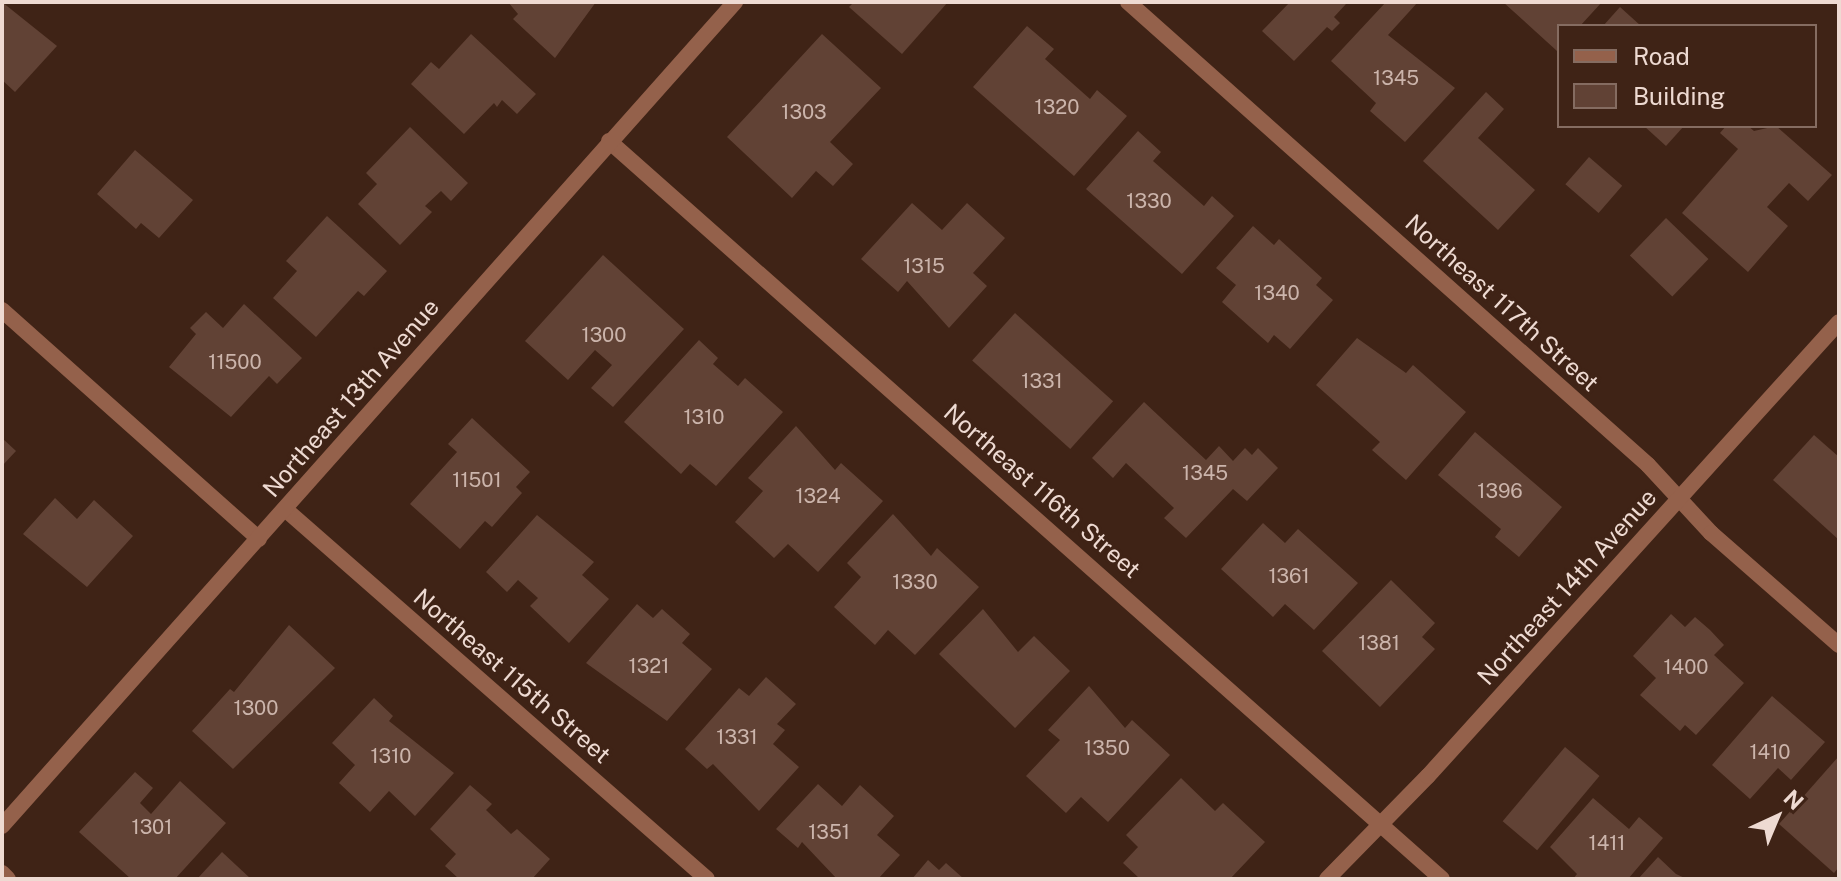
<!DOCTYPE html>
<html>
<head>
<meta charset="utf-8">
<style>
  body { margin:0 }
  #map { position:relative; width:1841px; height:881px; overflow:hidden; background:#3f2316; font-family:"Public Sans",sans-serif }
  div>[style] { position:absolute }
  .building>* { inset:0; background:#614235; transform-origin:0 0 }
  .minor>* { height:16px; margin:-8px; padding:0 8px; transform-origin:8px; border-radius:8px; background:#94614b }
  .tertiary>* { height:16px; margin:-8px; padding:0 8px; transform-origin:8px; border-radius:8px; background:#94614b }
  span { translate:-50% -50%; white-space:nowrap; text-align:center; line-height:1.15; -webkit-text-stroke:6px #3f2316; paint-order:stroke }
  .number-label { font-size:20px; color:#cbb4ab }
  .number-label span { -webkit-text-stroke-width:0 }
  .street-label { font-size:24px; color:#eedad2 }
  .frame { position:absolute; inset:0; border:4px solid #eedad2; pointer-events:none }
  .legend { position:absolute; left:1557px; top:24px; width:260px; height:104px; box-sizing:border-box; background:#3f2316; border:2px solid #856c61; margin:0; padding:10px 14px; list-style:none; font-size:24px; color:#eedad2 }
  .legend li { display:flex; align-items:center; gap:16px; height:40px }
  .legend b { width:40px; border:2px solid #856c61 }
  .north { position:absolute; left:1737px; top:777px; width:80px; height:80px; -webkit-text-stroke:6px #3f2316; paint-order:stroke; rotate:44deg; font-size:22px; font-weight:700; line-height:32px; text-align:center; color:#eedad2 }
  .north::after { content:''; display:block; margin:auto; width:28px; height:36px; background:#eedad2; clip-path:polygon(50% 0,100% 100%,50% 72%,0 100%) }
</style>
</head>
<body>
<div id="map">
  <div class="building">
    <div style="clip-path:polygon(2px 2px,57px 46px,15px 92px,2px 80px)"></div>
    <div style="clip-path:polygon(508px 2px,596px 2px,555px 58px,513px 19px,518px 14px)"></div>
    <div style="clip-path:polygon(854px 2px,948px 2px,902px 54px,849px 7px)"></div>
    <div style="clip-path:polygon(1290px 2px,1346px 4px,1334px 17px,1340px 23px,1332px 31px,1327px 27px,1294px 61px,1262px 31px)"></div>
    <div style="clip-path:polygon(1386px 2px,1418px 2px,1388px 35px,1455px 88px,1405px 142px,1370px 111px,1376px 103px,1331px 61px)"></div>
    <div style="clip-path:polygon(1503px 2px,1602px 2px,1580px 26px,1559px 26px,1557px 51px)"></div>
    <div style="clip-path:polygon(1620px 7px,1641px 26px,1603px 26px)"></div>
    <div style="clip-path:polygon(1027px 26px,1054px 49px,1045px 59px,1090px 99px,1097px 90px,1127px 116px,1074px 176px,973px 87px)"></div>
    <div style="clip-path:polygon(471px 34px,536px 94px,517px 114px,502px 100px,497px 107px,494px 103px,464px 134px,411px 84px,431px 62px,439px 69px)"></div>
    <div style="clip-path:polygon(822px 34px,881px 88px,830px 142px,853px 164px,833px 186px,816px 171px,792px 198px,727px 137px)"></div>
    <div style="clip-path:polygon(1486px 92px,1504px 109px,1478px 138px,1535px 190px,1498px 230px,1423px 161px)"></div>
    <div style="clip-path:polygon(1644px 126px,1684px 126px,1666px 146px)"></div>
    <div style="clip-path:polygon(1726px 126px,1748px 126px,1754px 131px,1776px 126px,1832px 175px,1808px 201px,1789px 183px,1767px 207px,1788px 226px,1748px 272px,1682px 213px,1738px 149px,1720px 133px)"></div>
    <div style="clip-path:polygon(410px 127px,468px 183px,451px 201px,441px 191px,425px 206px,432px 212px,400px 245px,358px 204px,377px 184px,366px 173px)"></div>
    <div style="clip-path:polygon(1138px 131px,1161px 152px,1153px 161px,1204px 206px,1212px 196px,1234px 216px,1182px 274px,1086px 189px)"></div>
    <div style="clip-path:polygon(135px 150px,193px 200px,159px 238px,141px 223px,136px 229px,97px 194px)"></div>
    <div style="left:1589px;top:157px;width:44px;height:36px;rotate:41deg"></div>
    <div style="clip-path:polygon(912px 203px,942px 230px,967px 203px,1005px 238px,973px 273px,987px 286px,949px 328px,907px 281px,898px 292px,861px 259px)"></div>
    <div style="clip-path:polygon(327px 216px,387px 271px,364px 296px,358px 291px,316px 337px,273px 298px,297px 271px,286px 261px)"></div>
    <div style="left:1666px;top:218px;width:59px;height:52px;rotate:44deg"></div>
    <div style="clip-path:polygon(1253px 226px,1274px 245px,1279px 239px,1322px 278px,1316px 285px,1333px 300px,1290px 349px,1274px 335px,1268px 343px,1222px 302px,1236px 285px,1216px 268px)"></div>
    <div style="clip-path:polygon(603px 255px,684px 329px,613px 407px,591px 388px,612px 365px,595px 350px,568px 380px,525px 341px)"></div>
    <div style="clip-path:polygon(244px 304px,302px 358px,277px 384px,269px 376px,231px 417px,169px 367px,196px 334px,190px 328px,206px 312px,223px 328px)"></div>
    <div style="left:1015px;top:313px;width:132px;height:64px;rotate:42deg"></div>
    <div style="clip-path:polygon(1357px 338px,1406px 373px,1413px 365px,1466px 412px,1406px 480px,1372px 450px,1380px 442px,1316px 385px)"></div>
    <div style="clip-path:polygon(699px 340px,718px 358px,713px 364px,738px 386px,745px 378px,783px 412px,716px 486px,690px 464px,681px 474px,624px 422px)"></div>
    <div style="clip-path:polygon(1144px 402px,1206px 460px,1219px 446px,1233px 461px,1245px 448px,1252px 455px,1258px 448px,1278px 468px,1247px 501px,1233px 489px,1186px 538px,1164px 518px,1174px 508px,1126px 463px,1113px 478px,1092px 458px)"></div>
    <div style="clip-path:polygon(472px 418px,530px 472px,516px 487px,522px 493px,492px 527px,485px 521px,460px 549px,410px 504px,457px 452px,448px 444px)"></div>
    <div style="clip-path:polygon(796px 426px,835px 470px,841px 463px,883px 501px,818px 572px,788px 544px,774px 558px,735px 522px,763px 491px,748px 478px)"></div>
    <div style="clip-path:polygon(1475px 432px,1562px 507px,1519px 557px,1495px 537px,1501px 529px,1438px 475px)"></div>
    <div style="clip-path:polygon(1814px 435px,1839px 457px,1839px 540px,1773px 480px)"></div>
    <div style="clip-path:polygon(2px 438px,16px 451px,2px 466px)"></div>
    <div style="clip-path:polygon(55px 498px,77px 519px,94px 500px,133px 536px,87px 587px,23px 534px)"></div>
    <div style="clip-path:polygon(893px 514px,931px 556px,937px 548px,979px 587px,915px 655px,888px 630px,875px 645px,834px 607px,861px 577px,847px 563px)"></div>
    <div style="clip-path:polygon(537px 515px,594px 562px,582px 575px,609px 599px,569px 643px,530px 606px,538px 598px,518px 580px,507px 592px,486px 572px)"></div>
    <div style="clip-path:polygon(1263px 523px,1285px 543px,1298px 529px,1358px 583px,1314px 630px,1285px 604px,1273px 617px,1221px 569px)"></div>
    <div style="clip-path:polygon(1391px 580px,1435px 623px,1422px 637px,1435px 649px,1380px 707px,1322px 651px)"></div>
    <div style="clip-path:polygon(637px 604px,653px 618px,662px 609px,690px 634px,682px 643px,712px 669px,667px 721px,586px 663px)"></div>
    <div style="clip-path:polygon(983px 609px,1018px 652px,1034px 636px,1070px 671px,1015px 728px,939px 654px)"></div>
    <div style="clip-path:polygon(1671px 614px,1685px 627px,1695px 617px,1710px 630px,1724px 645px,1714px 655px,1744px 683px,1696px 735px,1685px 725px,1680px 731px,1640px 695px,1656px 678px,1633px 656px)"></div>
    <div style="clip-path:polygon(289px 625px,335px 668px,233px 769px,192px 731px,230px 689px,234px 692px)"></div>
    <div style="clip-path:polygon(766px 677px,796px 704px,777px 724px,785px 730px,773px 744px,799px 767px,759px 811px,713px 764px,707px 769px,685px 749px,739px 688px,749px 696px)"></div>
    <div style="clip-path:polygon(1089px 686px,1125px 728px,1132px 720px,1170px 755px,1108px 822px,1081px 797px,1066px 813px,1026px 776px,1060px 740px,1048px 730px)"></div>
    <div style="clip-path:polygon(1772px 696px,1825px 742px,1791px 780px,1778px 768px,1750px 799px,1712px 765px)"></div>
    <div style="clip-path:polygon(374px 698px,393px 716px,389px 721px,454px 773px,415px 816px,389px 791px,370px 812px,339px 783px,355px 765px,332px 743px)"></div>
    <div style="left:1565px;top:747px;width:45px;height:97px;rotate:40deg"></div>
    <div style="clip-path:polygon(1839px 756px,1839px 867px,1834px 873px,1779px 824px)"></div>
    <div style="clip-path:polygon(135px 772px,153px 788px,140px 803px,151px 814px,180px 781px,226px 823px,175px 879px,131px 879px,79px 832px)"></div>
    <div style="clip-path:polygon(1181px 778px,1215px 811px,1223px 803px,1265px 842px,1230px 879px,1140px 879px,1123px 863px,1138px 847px,1126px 835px)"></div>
    <div style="clip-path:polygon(818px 784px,842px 806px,860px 785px,894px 816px,877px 835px,900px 855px,878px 879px,837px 879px,802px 842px,798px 848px,776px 829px)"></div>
    <div style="clip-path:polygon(470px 785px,492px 804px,486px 810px,511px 834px,517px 829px,550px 859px,532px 879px,459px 879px,445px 866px,456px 854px,430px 829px)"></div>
    <div style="clip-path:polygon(1593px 798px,1629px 829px,1639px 817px,1663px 838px,1628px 879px,1573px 879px,1577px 874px,1550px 847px)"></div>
    <div style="clip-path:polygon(222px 852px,251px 879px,197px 879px)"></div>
    <div style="clip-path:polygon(1658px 857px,1676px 874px,1687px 879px,1638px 879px)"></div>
    <div style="clip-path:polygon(928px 860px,939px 870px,946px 863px,964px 879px,912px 879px)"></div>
  </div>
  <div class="minor">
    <div style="left:1128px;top:2px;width:696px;rotate:41.68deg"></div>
    <div style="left:1648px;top:465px;width:93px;rotate:47.2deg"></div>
    <div style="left:1711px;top:533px;width:170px;rotate:41.2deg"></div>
    <div style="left:609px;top:141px;width:1113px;rotate:41.54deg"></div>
    <div style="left:2px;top:310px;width:344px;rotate:41.7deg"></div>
    <div style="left:285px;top:509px;width:561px;rotate:41.24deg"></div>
    <div style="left:2px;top:873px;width:8px;rotate:45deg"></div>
    <div style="left:1327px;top:879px;width:144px;rotate:-45.6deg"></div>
    <div style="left:1428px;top:776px;width:612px;rotate:-47.85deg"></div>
  </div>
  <div class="tertiary">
    <div style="left:2px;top:826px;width:1103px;rotate:-48.34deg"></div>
  </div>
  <div class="number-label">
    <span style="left:1396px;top:78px">1345</span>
    <span style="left:1057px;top:107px">1320</span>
    <span style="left:804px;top:112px">1303</span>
    <span style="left:1149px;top:201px">1330</span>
    <span style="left:924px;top:266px">1315</span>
    <span style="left:1277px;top:293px">1340</span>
    <span style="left:604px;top:335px">1300</span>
    <span style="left:235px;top:362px">11500</span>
    <span style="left:1042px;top:381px">1331</span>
    <span style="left:704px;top:417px">1310</span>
    <span style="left:1205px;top:473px">1345</span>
    <span style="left:477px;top:480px">11501</span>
    <span style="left:1500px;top:491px">1396</span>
    <span style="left:818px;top:496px">1324</span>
    <span style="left:1289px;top:576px">1361</span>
    <span style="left:915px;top:582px">1330</span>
    <span style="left:1379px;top:643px">1381</span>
    <span style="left:649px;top:666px">1321</span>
    <span style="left:1686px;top:667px">1400</span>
    <span style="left:256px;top:708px">1300</span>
    <span style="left:737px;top:737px">1331</span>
    <span style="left:1107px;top:748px">1350</span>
    <span style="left:1770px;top:752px">1410</span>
    <span style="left:391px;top:756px">1310</span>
    <span style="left:152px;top:827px">1301</span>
    <span style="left:829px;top:832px">1351</span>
    <span style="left:1607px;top:843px">1411</span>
  </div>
  <div class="street-label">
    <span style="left:1502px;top:303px;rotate:42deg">Northeast 117th Street</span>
    <span style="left:351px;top:398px;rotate:-49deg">Northeast 13th Avenue</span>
    <span style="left:1042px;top:491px;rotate:41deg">Northeast 116th Street</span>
    <span style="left:1567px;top:587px;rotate:-48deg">Northeast 14th Avenue</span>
    <span style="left:512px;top:676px;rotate:41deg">Northeast 115th Street</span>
  </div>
  <div class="frame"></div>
  <ul class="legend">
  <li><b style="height:10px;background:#94614b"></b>Road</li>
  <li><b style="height:22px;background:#614235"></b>Building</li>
  </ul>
  <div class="north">N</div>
</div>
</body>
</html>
